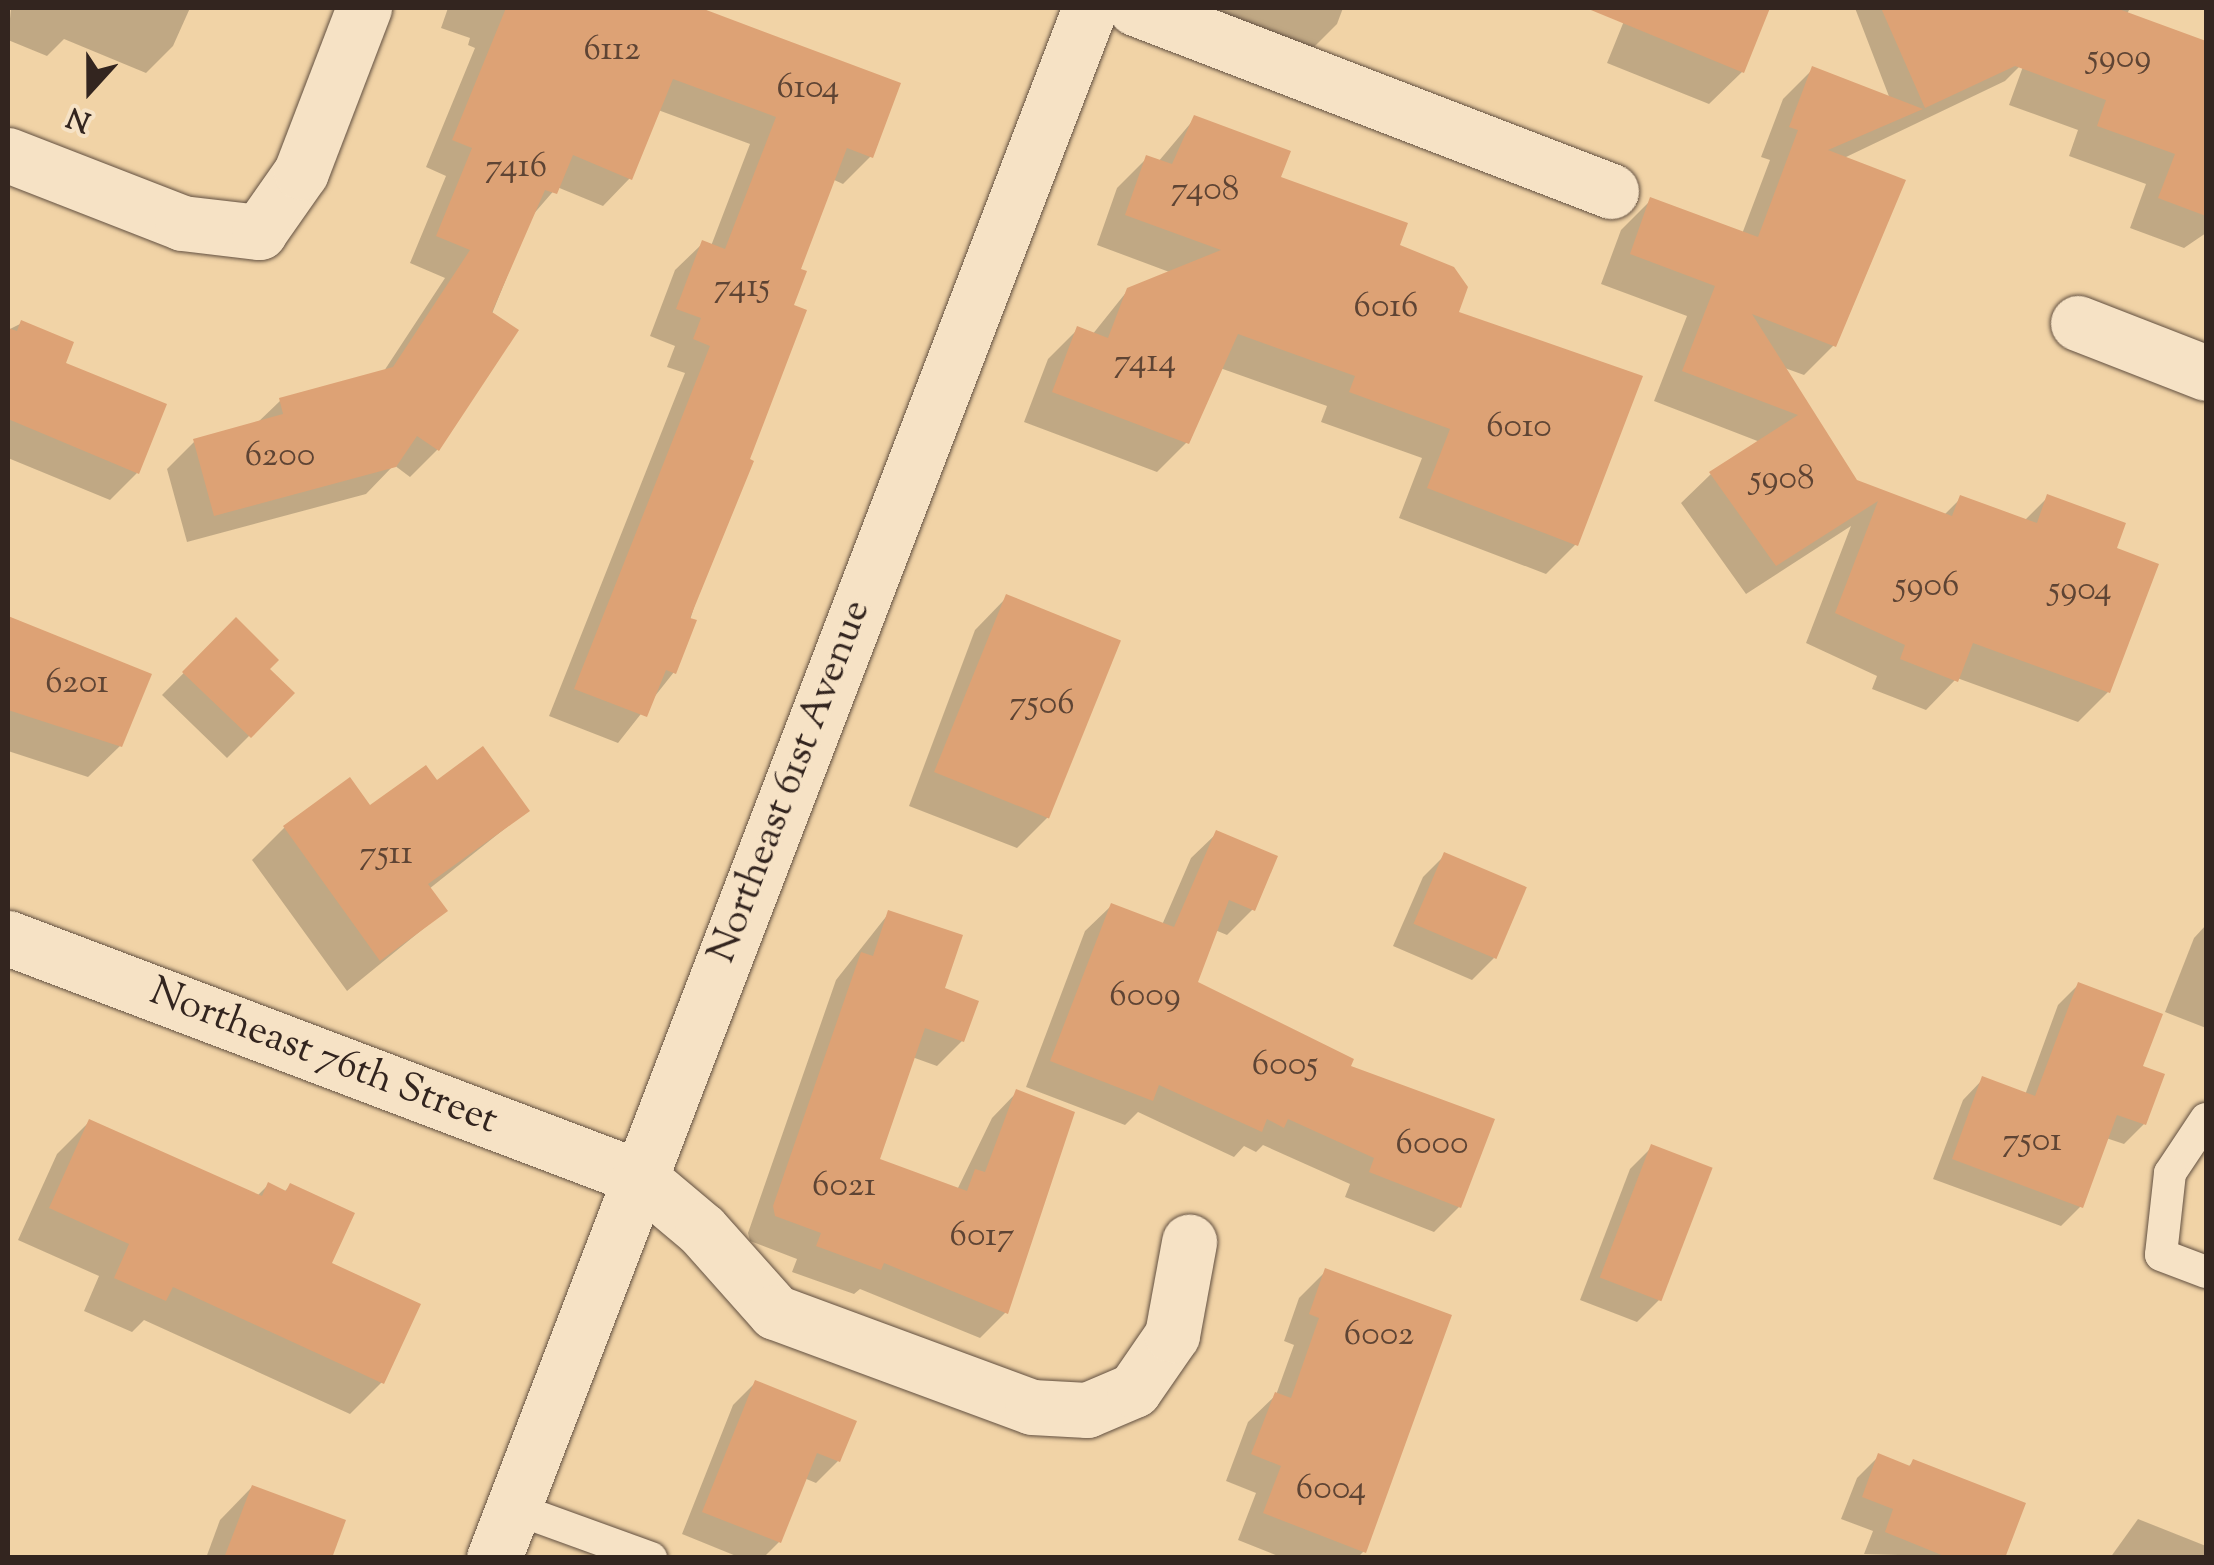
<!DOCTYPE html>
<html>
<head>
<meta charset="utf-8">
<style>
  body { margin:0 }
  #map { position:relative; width:2214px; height:1565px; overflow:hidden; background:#f1d3a6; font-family:"Sorts Mill Goudy",serif }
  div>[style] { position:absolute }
  .shadow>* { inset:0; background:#0003 }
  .building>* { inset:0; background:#dda275; transform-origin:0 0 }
  .roads { filter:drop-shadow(0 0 2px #625041) drop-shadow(0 0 2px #625041) }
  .service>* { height:32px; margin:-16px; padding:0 16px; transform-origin:16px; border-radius:16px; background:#f6e2c5 }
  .minor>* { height:55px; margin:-27.5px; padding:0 27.5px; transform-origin:27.5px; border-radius:27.5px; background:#f6e2c5 }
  span { translate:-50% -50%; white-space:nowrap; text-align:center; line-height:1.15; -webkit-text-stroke:8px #f6e2c5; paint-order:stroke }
  .number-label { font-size:35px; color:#5e4434 }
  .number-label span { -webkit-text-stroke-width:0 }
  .street-label { font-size:40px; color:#33251f }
  .frame { position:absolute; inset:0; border:10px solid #33251f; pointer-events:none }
  .north { position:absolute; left:40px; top:40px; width:100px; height:100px; -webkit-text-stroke:8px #f6e2c5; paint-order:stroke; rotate:201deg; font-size:28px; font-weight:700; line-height:40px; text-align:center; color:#33251f }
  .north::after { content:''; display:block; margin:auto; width:35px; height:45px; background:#33251f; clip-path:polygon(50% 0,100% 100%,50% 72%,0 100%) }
</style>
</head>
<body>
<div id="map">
  <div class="shadow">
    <div style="clip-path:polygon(11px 8px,190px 8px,173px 46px,146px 73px,64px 39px,47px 56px,8px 40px)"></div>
    <div style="clip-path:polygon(448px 8px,691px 8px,898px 84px,871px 156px,843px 184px,832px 179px,798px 270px,674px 672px,618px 743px,549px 716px,685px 373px,667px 367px,675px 346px,650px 336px,675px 270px,703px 243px,711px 246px,750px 144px,658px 110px,630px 178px,603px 206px,557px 187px,531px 217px,437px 450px,410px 477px,394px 465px,366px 494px,187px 542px,167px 469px,195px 441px,256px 424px,280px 401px,384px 371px,445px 278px,410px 263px,446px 176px,426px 167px,475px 48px,468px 45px,470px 38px,441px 28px)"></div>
    <div style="clip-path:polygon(1214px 8px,1343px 8px,1337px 24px,1305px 56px,1212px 13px)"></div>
    <div style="clip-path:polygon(1589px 8px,1767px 8px,1742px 72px,1709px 104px,1607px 63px,1624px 21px)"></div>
    <div style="clip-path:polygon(1855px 8px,2005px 8px,2026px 57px,2047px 8px,2130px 8px,2127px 14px,2206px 43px,2206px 233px,2184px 248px,2130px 228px,2146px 184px,2069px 156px,2078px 130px,2009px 105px,2025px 61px,2005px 81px,1844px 158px,1834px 345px,1804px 375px,1782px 367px,1855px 483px,1944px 515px,1961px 498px,2024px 521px,2048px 497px,2114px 549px,2108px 692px,2078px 722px,1957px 678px,1926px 710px,1872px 689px,1877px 676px,1806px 643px,1851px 526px,1746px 594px,1681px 503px,1711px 474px,1760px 442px,1654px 401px,1687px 316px,1601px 284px,1621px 230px,1651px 200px,1742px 234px,1770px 160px,1761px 157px,1783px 99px,1813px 69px,1890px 99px)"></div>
    <div style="clip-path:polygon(1195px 118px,1278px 178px,1396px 247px,1456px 314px,1576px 544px,1546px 574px,1399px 518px,1422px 458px,1321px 422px,1327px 406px,1220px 368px,1187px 442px,1157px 472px,1024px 422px,1048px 359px,1078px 329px,1092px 335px,1128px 290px,1172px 273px,1097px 245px,1117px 188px,1147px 158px,1158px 162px)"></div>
    <div style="clip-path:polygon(22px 323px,62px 364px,137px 473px,110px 500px,8px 458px,8px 330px)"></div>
    <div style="clip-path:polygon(1007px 597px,1049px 816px,1017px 848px,909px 806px,975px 630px)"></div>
    <div style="clip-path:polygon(8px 619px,148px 675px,120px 746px,88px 777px,8px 751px)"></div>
    <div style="clip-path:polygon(236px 620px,266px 669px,292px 693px,227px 758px,162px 695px)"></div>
    <div style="clip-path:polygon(437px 783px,527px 811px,429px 889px,445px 911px,347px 991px,252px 860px,284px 828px,370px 809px)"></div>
    <div style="clip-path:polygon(1217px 833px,1253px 909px,1227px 935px,1215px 930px,1194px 983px,1348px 1067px,1459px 1207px,1434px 1232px,1345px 1197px,1350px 1184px,1263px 1145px,1256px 1152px,1244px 1146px,1234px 1157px,1138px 1112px,1125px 1125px,1026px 1087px,1085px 931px,1111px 906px,1162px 925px,1191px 858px)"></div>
    <div style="clip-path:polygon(1445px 855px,1494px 958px,1472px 980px,1393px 946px,1423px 877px)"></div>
    <div style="clip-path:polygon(889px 913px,941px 990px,962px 1041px,937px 1066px,912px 1057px,877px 1160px,957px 1190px,992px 1118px,1017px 1092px,1005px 1313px,980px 1338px,860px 1289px,854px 1294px,792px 1272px,797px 1259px,750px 1241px,748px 1233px,836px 980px)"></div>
    <div style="clip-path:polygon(2206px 925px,2206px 1028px,2165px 1012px,2194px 938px)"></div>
    <div style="clip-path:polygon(2078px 985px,2140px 1068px,2144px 1124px,2124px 1144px,2106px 1138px,2081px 1206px,2061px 1226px,1933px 1179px,1963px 1100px,1983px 1079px,2025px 1095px,2058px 1005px)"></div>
    <div style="clip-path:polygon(89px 1122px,257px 1196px,268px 1185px,284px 1192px,290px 1186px,382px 1382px,350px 1414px,144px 1320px,132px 1332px,84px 1311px,99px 1276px,18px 1240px,57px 1154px)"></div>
    <div style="clip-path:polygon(1652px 1147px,1709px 1169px,1659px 1300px,1637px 1322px,1580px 1300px,1630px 1169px)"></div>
    <div style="clip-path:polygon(1326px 1271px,1364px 1551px,1357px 1558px,1283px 1558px,1238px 1540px,1256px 1493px,1226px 1481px,1248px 1422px,1276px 1395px,1294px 1345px,1284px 1341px,1299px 1298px)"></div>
    <div style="clip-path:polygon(755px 1383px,838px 1461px,816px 1483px,804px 1478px,779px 1542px,763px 1558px,741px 1558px,682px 1534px,733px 1405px)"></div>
    <div style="clip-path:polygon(1879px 1456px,1908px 1467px,1913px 1462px,2002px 1558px,1864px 1554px,1873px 1531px,1841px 1519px,1857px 1478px)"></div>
    <div style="clip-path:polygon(252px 1487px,328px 1558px,206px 1558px,220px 1520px)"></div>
    <div style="clip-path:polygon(2138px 1519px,2206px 1546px,2206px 1558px,2110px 1558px)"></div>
  </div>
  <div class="building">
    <div style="clip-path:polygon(506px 8px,701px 8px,901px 83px,873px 158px,847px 148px,801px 269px,807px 271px,794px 305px,807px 310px,750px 459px,754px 461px,690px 618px,697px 620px,676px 674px,666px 670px,647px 717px,574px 689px,710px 346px,693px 339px,701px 318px,676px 309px,702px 240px,725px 249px,776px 117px,673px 79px,632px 180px,573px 155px,557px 194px,545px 190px,492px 312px,519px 330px,439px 451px,417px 436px,396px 467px,214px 516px,193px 439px,283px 414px,279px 398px,393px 367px,470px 250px,436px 236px,472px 148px,452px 140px)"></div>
    <div style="clip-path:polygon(1586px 8px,1770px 8px,1744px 73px)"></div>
    <div style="clip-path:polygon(1881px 8px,2116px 8px,2206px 41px,2206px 216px,2158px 198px,2175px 154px,2097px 126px,2106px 100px,2015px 66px,1925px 108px)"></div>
    <div style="clip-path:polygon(1812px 66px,1923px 109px,1828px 150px,1906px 180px,1836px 347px,1752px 314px,1857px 480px,1952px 516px,1960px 495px,2037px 523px,2047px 494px,2126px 523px,2117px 548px,2159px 564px,2110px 693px,1973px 643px,1958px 682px,1900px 659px,1905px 645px,1835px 613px,1878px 501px,1776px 566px,1709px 472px,1798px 415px,1682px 371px,1715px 286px,1630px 254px,1650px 197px,1758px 237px,1798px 130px,1789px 127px)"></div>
    <div style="clip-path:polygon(1194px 115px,1291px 151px,1281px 177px,1408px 223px,1400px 245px,1454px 267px,1468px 287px,1459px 312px,1643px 376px,1578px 546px,1427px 488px,1450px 429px,1349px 392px,1355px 376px,1238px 334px,1189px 444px,1052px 392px,1077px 326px,1108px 338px,1127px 288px,1221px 250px,1125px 215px,1146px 155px,1172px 164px)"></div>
    <div style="clip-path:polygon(21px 320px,74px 342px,66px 363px,167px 404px,139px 474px,8px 419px,8px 328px,17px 331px)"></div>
    <div style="left:1006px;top:594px;width:124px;height:192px;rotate:22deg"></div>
    <div style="clip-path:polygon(8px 616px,152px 674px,122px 747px,8px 710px)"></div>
    <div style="clip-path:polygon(236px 617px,279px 660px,270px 669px,295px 693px,251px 738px,182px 672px)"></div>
    <div style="clip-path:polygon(483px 746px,530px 811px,428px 884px,448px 911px,380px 961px,283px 826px,350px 777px,370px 805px,426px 765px,437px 780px)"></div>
    <div style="clip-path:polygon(1216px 830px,1278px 856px,1255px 911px,1229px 900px,1198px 982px,1354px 1059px,1351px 1066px,1495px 1119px,1461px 1208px,1369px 1172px,1374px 1158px,1288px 1119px,1284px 1128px,1267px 1119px,1262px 1132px,1159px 1085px,1153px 1101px,1050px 1061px,1111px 903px,1174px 927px)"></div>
    <div style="left:1444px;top:852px;width:90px;height:78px;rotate:23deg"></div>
    <div style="clip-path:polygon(888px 910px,963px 935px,945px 988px,979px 1001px,964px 1042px,925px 1028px,880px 1159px,967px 1191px,975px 1169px,985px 1172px,1016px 1089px,1075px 1112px,1008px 1314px,884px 1263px,881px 1270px,816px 1246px,821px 1233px,775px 1216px,773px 1206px,861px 952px,873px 956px)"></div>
    <div style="clip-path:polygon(2078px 982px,2163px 1014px,2143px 1066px,2165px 1074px,2146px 1125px,2117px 1115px,2083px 1208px,1952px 1159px,1982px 1076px,2035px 1096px)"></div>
    <div style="clip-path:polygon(89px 1119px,262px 1196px,268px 1182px,286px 1191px,290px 1183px,355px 1213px,332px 1263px,421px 1304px,384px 1384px,173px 1287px,166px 1301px,114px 1278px,129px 1244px,49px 1208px)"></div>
    <div style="left:1651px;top:1144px;width:66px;height:143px;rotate:21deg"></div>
    <div style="clip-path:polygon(1325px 1268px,1452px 1315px,1366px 1553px,1263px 1513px,1281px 1466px,1251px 1454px,1275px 1392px,1291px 1398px,1319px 1318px,1309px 1314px)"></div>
    <div style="clip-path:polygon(755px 1380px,857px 1421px,840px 1462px,817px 1453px,781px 1543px,702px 1512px)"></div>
    <div style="clip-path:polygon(1878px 1453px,1910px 1466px,1913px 1459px,2026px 1503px,2005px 1558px,1949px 1558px,1885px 1532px,1893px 1509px,1862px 1497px)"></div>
    <div style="clip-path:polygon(252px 1485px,346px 1520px,332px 1558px,224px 1558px)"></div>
  </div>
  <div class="roads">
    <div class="service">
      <div style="left:2206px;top:1119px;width:65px;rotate:123.7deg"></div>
      <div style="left:2170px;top:1173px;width:82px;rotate:96.3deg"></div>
      <div style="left:2161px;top:1255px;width:48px;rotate:20.7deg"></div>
      <div style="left:513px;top:1508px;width:147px;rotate:19.9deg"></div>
    </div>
    <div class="minor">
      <div style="left:1135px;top:8px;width:510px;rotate:21.03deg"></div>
      <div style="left:8px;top:155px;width:187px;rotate:21.3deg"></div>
      <div style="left:182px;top:223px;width:78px;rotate:6.7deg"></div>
      <div style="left:259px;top:232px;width:73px;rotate:-55deg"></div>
      <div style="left:301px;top:172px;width:176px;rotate:-69deg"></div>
      <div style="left:2078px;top:323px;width:137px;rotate:21.3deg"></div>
      <div style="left:8px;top:938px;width:675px;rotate:20.74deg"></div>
      <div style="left:639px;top:1177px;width:82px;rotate:40.1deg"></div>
      <div style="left:702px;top:1230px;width:110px;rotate:48.3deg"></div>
      <div style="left:775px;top:1312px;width:274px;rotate:20.3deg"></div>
      <div style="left:1032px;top:1407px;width:55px;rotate:3.1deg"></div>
      <div style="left:1087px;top:1410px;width:51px;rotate:-23.1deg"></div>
      <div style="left:1134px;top:1390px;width:67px;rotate:-55.4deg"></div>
      <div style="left:1172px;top:1335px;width:95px;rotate:-79.6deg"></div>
      <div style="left:494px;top:1558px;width:1661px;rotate:-68.97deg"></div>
    </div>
  </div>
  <div class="number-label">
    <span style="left:612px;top:51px">6112</span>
    <span style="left:2119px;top:59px">5909</span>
    <span style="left:808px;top:89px">6104</span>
    <span style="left:516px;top:168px">7416</span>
    <span style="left:1205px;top:191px">7408</span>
    <span style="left:742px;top:288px">7415</span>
    <span style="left:1386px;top:308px">6016</span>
    <span style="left:1145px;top:363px">7414</span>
    <span style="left:1519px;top:428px">6010</span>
    <span style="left:280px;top:457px">6200</span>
    <span style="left:1782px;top:480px">5908</span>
    <span style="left:1927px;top:587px">5906</span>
    <span style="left:2080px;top:591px">5904</span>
    <span style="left:77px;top:684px">6201</span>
    <span style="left:1042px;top:705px">7506</span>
    <span style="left:386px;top:855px">7511</span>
    <span style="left:1145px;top:997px">6009</span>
    <span style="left:1285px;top:1066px">6005</span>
    <span style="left:2032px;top:1142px">7501</span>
    <span style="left:1432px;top:1145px">6000</span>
    <span style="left:844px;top:1187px">6021</span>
    <span style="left:982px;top:1237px">6017</span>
    <span style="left:1379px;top:1336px">6002</span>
    <span style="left:1331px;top:1490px">6004</span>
  </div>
  <div class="street-label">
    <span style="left:791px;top:782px;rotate:-69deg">Northeast 61st Avenue</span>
    <span style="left:323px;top:1058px;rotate:21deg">Northeast 76th Street</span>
  </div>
  <div class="frame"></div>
  <div class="north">N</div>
</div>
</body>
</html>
